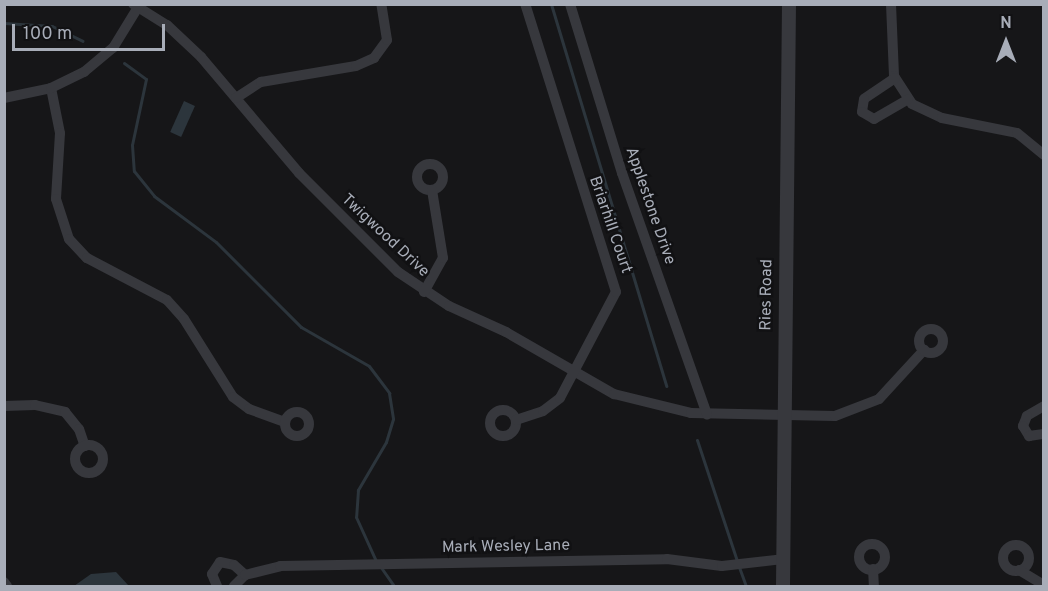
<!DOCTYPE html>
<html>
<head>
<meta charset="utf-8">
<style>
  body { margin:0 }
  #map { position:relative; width:1048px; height:591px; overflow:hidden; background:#161618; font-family:Overpass,sans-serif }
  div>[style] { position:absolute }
  .water>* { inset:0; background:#2c353c; transform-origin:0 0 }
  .stream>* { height:3px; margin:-1.5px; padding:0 1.5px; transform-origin:1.5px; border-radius:1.5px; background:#2c353c }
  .minor>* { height:10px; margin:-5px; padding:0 5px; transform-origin:5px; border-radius:5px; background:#37383d }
  .minor>.ring { margin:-5px; padding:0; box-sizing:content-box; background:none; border:10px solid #37383d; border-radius:50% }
  .tertiary>* { height:14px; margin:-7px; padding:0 7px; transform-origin:7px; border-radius:7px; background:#37383d }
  span { translate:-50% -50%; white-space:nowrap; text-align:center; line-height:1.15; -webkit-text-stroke:5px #111113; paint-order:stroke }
  .street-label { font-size:16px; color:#a8adb8 }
  .frame { position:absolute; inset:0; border:6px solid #a8adb8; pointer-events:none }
  .north { position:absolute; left:976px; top:12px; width:60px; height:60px; -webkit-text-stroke:4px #111113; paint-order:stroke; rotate:0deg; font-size:16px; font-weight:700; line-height:24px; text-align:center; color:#a8adb8 }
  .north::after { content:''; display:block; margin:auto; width:21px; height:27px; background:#a8adb8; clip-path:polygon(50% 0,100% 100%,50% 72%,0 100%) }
  .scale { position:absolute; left:12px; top:24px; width:153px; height:27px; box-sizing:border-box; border:3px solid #a8adb8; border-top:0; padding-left:8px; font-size:18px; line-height:21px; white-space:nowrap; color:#a8adb8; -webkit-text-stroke:4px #111113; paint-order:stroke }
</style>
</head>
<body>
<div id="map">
  <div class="water">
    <div style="left:184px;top:101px;width:12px;height:34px;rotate:24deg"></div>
    <div style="clip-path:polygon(116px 572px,129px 586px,74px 586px,91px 574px)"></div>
  </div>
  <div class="stream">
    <div style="left:551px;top:4px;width:399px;rotate:73.2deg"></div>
    <div style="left:4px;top:23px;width:48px;rotate:3.6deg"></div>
    <div style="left:52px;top:26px;width:34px;rotate:26deg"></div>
    <div style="left:124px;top:63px;width:27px;rotate:36deg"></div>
    <div style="left:146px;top:79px;width:67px;rotate:102deg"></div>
    <div style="left:132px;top:145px;width:26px;rotate:86deg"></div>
    <div style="left:134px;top:171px;width:32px;rotate:51deg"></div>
    <div style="left:154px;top:196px;width:77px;rotate:36.6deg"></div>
    <div style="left:216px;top:242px;width:120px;rotate:45deg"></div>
    <div style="left:301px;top:327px;width:78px;rotate:29.8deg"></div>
    <div style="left:369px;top:366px;width:34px;rotate:53deg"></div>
    <div style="left:389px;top:393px;width:26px;rotate:81deg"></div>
    <div style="left:393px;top:419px;width:24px;rotate:107deg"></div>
    <div style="left:386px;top:442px;width:56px;rotate:120.3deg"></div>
    <div style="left:358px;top:490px;width:27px;rotate:94deg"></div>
    <div style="left:356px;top:517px;width:48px;rotate:65.6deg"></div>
    <div style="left:697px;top:440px;width:127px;rotate:71.7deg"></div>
    <div style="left:380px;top:566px;width:24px;rotate:55deg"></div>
    <div style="left:739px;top:567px;width:20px;rotate:70deg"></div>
  </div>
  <div class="minor">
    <div style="left:133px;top:4px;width:40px;rotate:32deg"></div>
    <div style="left:167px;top:25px;width:47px;rotate:43.3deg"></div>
    <div style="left:201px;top:57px;width:152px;rotate:49.8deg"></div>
    <div style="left:299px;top:173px;width:140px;rotate:45deg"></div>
    <div style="left:398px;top:272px;width:61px;rotate:33.7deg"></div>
    <div style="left:449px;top:306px;width:63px;rotate:24.5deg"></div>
    <div style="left:506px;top:332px;width:125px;rotate:29.9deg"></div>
    <div style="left:614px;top:394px;width:79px;rotate:13.9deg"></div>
    <div style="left:691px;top:413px;width:144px;rotate:1.2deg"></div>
    <div style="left:835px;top:416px;width:47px;rotate:-21.1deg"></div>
    <div style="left:879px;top:399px;width:67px;rotate:-47.4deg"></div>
    <div style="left:570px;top:4px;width:177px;rotate:72.9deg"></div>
    <div style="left:622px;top:173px;width:256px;rotate:70.6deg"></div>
    <div style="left:891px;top:4px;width:72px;rotate:87.6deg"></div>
    <div style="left:894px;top:76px;width:33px;rotate:57deg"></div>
    <div style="left:912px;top:104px;width:33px;rotate:25deg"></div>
    <div style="left:942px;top:118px;width:76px;rotate:11.3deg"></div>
    <div style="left:1017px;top:133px;width:35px;rotate:39deg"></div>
    <div style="left:895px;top:78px;width:37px;rotate:146deg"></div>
    <div style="left:864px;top:99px;width:13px;rotate:99deg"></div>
    <div style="left:862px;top:112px;width:14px;rotate:30deg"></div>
    <div style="left:874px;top:119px;width:39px;rotate:-30deg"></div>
    <div style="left:51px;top:88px;width:46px;rotate:78.7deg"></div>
    <div style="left:60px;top:133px;width:66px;rotate:93.5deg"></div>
    <div style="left:56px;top:199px;width:42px;rotate:72deg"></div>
    <div style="left:69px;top:239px;width:26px;rotate:47deg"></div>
    <div style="left:87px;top:258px;width:90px;rotate:27.7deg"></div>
    <div style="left:167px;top:300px;width:25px;rotate:48deg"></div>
    <div style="left:184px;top:319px;width:92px;rotate:57.9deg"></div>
    <div style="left:233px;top:397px;width:20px;rotate:37deg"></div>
    <div style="left:249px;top:409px;width:38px;rotate:20deg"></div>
    <div style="left:4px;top:98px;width:48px;rotate:-12deg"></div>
    <div style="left:51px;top:88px;width:37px;rotate:-26deg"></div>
    <div style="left:84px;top:72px;width:38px;rotate:-40deg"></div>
    <div style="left:113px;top:48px;width:52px;rotate:-58.5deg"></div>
    <div style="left:236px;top:98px;width:30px;rotate:-33deg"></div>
    <div style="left:261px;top:82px;width:96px;rotate:-9.6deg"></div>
    <div style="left:356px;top:66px;width:20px;rotate:-24deg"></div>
    <div style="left:374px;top:58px;width:22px;rotate:-54deg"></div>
    <div style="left:387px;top:40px;width:36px;rotate:-99deg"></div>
    <div class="ring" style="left:417px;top:164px;width:16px;height:16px"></div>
    <div style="left:424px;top:292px;width:39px;rotate:-61deg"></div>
    <div style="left:443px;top:258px;width:69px;rotate:-99.2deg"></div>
    <div class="ring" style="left:919px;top:329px;width:14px;height:14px"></div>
    <div style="left:4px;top:406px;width:31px;rotate:-2deg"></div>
    <div style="left:35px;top:405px;width:31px;rotate:13deg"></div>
    <div style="left:65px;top:412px;width:22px;rotate:51deg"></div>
    <div style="left:79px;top:429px;width:18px;rotate:71deg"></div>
    <div style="left:1044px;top:406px;width:20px;rotate:150deg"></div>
    <div style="left:1027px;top:416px;width:11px;rotate:112deg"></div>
    <div style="left:1023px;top:426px;width:12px;rotate:59deg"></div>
    <div style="left:1029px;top:436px;width:15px;rotate:-8deg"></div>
    <div class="ring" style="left:490px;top:410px;width:16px;height:16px"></div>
    <div class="ring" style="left:285px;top:412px;width:14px;height:14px"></div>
    <div style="left:516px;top:420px;width:28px;rotate:-18deg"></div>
    <div style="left:543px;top:411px;width:21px;rotate:-37deg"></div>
    <div style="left:560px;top:398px;width:120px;rotate:-62.2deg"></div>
    <div style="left:616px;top:292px;width:302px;rotate:-107.5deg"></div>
    <div class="ring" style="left:75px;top:445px;width:18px;height:18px"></div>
    <div class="ring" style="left:859px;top:544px;width:16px;height:16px"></div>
    <div class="ring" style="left:1003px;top:545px;width:16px;height:16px"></div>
    <div style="left:873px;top:569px;width:17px;rotate:87deg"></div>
    <div style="left:1019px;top:570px;width:29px;rotate:31deg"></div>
    <div style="left:4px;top:582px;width:5px;rotate:53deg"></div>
    <div style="left:217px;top:586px;width:13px;rotate:-113deg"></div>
    <div style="left:212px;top:574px;width:14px;rotate:-56deg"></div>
    <div style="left:220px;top:562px;width:14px;rotate:12deg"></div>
    <div style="left:234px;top:565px;width:15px;rotate:42deg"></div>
    <div style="left:234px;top:586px;width:16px;rotate:-45deg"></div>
    <div style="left:245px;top:575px;width:36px;rotate:-14deg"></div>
    <div style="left:280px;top:566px;width:387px;rotate:-1deg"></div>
    <div style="left:667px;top:559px;width:55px;rotate:7.3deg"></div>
    <div style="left:722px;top:566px;width:61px;rotate:-6.5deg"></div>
  </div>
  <div class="tertiary">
    <div style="left:783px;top:586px;width:582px;rotate:-89.41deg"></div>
  </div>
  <div class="street-label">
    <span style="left:650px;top:206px;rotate:71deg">Applestone Drive</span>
    <span style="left:610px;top:225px;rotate:71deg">Briarhill Court</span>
    <span style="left:385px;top:236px;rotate:43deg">Twigwood Drive</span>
    <span style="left:767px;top:295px;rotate:-89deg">Ries Road</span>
    <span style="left:506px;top:547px;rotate:-1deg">Mark Wesley Lane</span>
  </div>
  <div class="frame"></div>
  <div class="north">N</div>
  <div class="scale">100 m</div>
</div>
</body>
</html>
